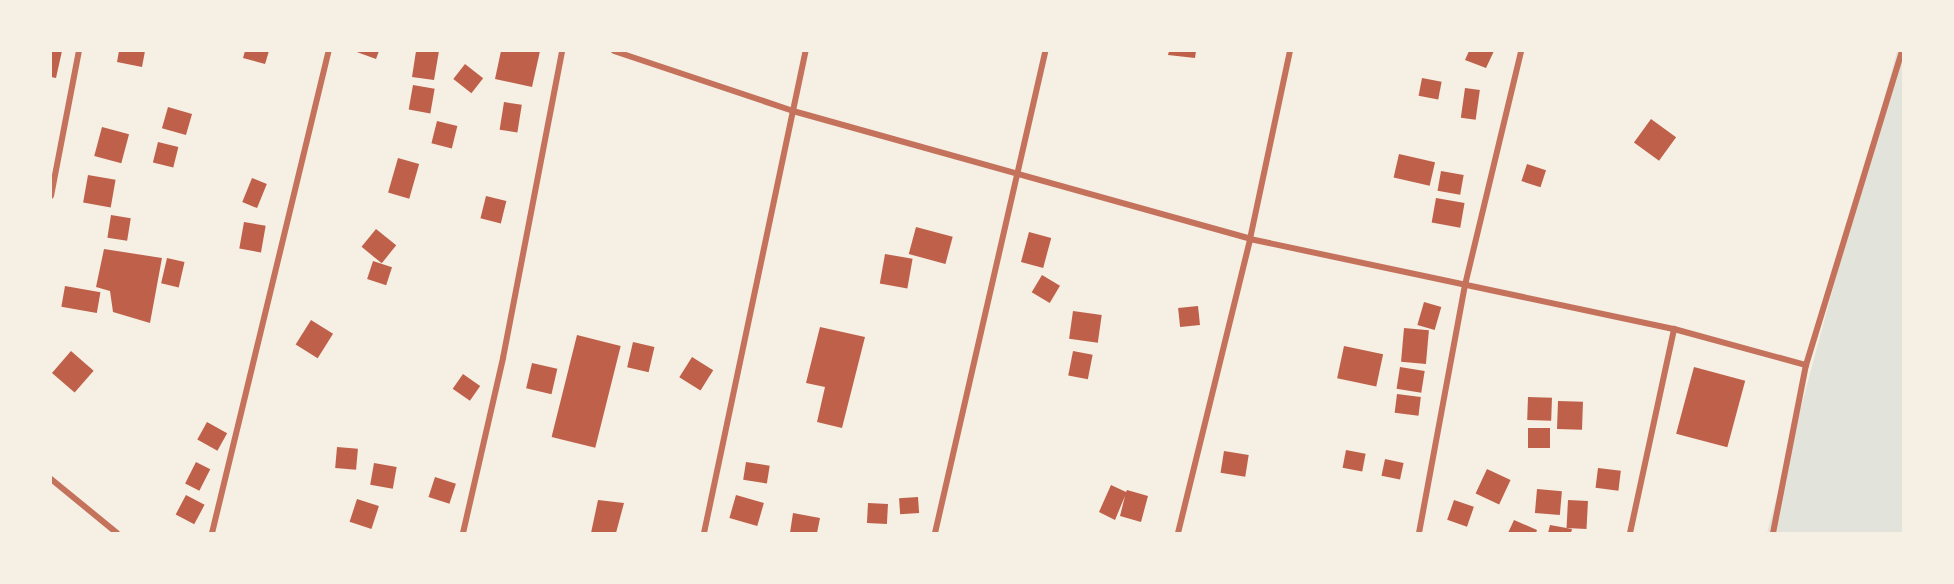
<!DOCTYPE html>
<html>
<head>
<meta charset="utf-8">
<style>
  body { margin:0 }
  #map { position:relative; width:1954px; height:584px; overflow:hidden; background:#f6efe4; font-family:Mulish,sans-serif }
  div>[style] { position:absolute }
  .green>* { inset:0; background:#e2e4dc }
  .building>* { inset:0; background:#bf614a; transform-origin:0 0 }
  .minor>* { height:6px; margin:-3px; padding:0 3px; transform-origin:3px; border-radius:3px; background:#c5725c }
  span { translate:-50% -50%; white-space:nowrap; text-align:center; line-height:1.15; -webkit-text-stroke:6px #f6efe4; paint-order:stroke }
  .frame { position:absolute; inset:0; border:52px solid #f6efe4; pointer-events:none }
</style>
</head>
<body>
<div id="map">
  <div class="green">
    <div style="clip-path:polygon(1897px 51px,1903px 51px,1903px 533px,1767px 533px)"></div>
  </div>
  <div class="building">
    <div style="clip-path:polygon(51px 51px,62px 51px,56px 78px,51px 77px)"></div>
    <div style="clip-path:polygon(119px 51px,145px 51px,142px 67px,117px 62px)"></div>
    <div style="clip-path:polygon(245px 51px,269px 51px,265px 64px,243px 58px)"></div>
    <div style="clip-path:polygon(354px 51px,379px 51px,376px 59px)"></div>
    <div style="clip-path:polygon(416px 51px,439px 51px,434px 80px,412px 77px)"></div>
    <div style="clip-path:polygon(501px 51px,540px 51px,532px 87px,495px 79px)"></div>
    <div style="clip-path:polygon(1169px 51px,1196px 51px,1195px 58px,1168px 55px)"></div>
    <div style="clip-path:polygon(1469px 51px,1494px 51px,1486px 68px,1465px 60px)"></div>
    <div style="left:465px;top:64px;width:23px;height:19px;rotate:38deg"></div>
    <div style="left:1422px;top:78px;width:20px;height:18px;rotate:11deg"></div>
    <div style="left:413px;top:85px;width:22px;height:25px;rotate:10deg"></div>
    <div style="left:1465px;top:88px;width:15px;height:30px;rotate:8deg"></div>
    <div style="left:504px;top:102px;width:18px;height:28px;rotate:9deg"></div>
    <div style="left:168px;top:107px;width:25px;height:22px;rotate:16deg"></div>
    <div style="left:1651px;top:119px;width:31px;height:29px;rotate:36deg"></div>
    <div style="left:437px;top:121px;width:21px;height:23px;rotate:14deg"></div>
    <div style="left:102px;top:127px;width:28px;height:30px;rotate:15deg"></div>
    <div style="left:158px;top:142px;width:21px;height:21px;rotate:14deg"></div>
    <div style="left:1399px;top:154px;width:37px;height:24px;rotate:13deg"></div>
    <div style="left:398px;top:158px;width:22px;height:36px;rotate:16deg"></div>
    <div style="left:1527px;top:164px;width:20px;height:18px;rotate:18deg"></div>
    <div style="left:1441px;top:171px;width:23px;height:20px;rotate:10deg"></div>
    <div style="left:88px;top:175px;width:28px;height:28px;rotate:10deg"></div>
    <div style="left:252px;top:178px;width:16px;height:26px;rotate:22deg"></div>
    <div style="left:486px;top:196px;width:21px;height:23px;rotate:14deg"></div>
    <div style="left:1436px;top:198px;width:29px;height:25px;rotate:10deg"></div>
    <div style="left:111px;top:215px;width:20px;height:23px;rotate:9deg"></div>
    <div style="left:244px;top:222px;width:22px;height:27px;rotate:10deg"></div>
    <div style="left:916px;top:227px;width:38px;height:28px;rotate:15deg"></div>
    <div style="left:376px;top:229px;width:26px;height:23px;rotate:39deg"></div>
    <div style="left:1029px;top:232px;width:23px;height:31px;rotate:15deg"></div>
    <div style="clip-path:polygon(104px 249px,162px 258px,150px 323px,113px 312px,110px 291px,96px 287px)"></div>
    <div style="left:885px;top:254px;width:28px;height:30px;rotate:10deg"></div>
    <div style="left:167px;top:258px;width:18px;height:26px;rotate:13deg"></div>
    <div style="left:373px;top:261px;width:20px;height:19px;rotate:18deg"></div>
    <div style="left:1042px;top:275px;width:21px;height:20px;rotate:31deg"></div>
    <div style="left:65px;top:286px;width:36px;height:21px;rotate:10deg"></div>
    <div style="left:1424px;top:302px;width:18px;height:24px;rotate:16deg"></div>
    <div style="left:1198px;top:306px;width:19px;height:20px;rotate:84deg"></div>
    <div style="left:1073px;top:311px;width:29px;height:28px;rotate:8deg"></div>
    <div style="left:311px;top:320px;width:26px;height:29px;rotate:32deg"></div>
    <div style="clip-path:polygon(820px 327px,865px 337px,842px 428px,817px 422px,825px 387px,806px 383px)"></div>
    <div style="left:1404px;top:328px;width:25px;height:34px;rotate:5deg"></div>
    <div style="left:577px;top:335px;width:45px;height:105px;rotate:14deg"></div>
    <div style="left:633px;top:342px;width:22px;height:26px;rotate:13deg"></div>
    <div style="left:1344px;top:346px;width:40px;height:33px;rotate:12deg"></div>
    <div style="left:71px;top:351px;width:30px;height:29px;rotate:41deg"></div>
    <div style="left:1073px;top:351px;width:20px;height:25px;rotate:11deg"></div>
    <div style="left:692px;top:357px;width:25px;height:24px;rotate:32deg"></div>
    <div style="left:532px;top:363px;width:26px;height:26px;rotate:13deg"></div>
    <div style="left:1400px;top:367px;width:25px;height:22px;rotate:9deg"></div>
    <div style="left:1694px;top:367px;width:53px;height:69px;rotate:15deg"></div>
    <div style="left:463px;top:374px;width:21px;height:18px;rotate:35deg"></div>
    <div style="left:1397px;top:394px;width:24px;height:19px;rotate:7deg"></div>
    <div style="left:1528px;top:397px;width:24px;height:23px;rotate:2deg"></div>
    <div style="left:1558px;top:401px;width:25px;height:28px;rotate:2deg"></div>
    <div style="left:207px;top:422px;width:23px;height:20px;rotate:29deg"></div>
    <div style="left:1528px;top:428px;width:22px;height:20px"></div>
    <div style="left:337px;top:447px;width:21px;height:21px;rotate:5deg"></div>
    <div style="left:1346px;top:450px;width:20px;height:18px;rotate:11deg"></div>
    <div style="left:1224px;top:451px;width:25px;height:22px;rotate:9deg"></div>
    <div style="left:1385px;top:459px;width:19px;height:17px;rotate:12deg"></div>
    <div style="left:196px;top:462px;width:16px;height:24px;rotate:27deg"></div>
    <div style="left:746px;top:462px;width:24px;height:18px;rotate:9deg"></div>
    <div style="left:374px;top:463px;width:23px;height:22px;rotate:10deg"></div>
    <div style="left:1598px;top:468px;width:23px;height:20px;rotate:7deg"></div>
    <div style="left:1487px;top:469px;width:26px;height:27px;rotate:25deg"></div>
    <div style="left:435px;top:477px;width:22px;height:21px;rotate:18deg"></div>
    <div style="clip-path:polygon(1111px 485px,1126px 492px,1127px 490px,1148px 496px,1141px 522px,1120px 516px,1125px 496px,1115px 520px,1099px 512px)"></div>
    <div style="left:1537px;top:489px;width:25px;height:24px;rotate:5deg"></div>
    <div style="left:186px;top:495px;width:21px;height:22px;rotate:28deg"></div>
    <div style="left:736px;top:495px;width:29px;height:24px;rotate:16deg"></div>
    <div style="left:918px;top:497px;width:16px;height:19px;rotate:86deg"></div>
    <div style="left:357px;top:499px;width:23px;height:24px;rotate:18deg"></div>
    <div style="clip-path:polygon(598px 500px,624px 503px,616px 533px,591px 533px)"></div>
    <div style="left:1454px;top:500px;width:21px;height:21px;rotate:19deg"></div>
    <div style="left:1568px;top:500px;width:20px;height:28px;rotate:3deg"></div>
    <div style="left:868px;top:503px;width:20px;height:20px;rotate:3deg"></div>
    <div style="clip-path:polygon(793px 513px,820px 518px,817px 533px,790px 533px)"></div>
    <div style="clip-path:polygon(1514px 520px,1537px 530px,1536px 533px,1508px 533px)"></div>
    <div style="clip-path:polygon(1550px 525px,1572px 529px,1571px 533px,1548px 533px)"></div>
  </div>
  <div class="minor">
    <div style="left:614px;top:51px;width:189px;rotate:18.5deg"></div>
    <div style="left:793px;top:111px;width:475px;rotate:15.6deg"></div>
    <div style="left:1250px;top:239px;width:433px;rotate:12deg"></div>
    <div style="left:1674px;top:329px;width:137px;rotate:15.3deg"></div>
    <div style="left:51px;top:196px;width:148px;rotate:-79.1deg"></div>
    <div style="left:51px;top:479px;width:85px;rotate:39.3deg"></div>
    <div style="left:212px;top:533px;width:496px;rotate:-76.4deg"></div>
    <div style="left:463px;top:533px;width:180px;rotate:-77.1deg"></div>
    <div style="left:503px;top:358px;width:313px;rotate:-79.1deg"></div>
    <div style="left:704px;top:533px;width:493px;rotate:-78.1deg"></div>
    <div style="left:935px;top:533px;width:494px;rotate:-77.1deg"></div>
    <div style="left:1178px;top:533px;width:303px;rotate:-76.2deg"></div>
    <div style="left:1250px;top:239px;width:192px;rotate:-78deg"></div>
    <div style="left:1419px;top:533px;width:252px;rotate:-79.5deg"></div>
    <div style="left:1465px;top:285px;width:241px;rotate:-76.5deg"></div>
    <div style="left:1630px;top:533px;width:209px;rotate:-77.8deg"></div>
    <div style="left:1773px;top:533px;width:171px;rotate:-78.9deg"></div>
    <div style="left:1806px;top:365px;width:328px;rotate:-73deg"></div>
  </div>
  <div class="frame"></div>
</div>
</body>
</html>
